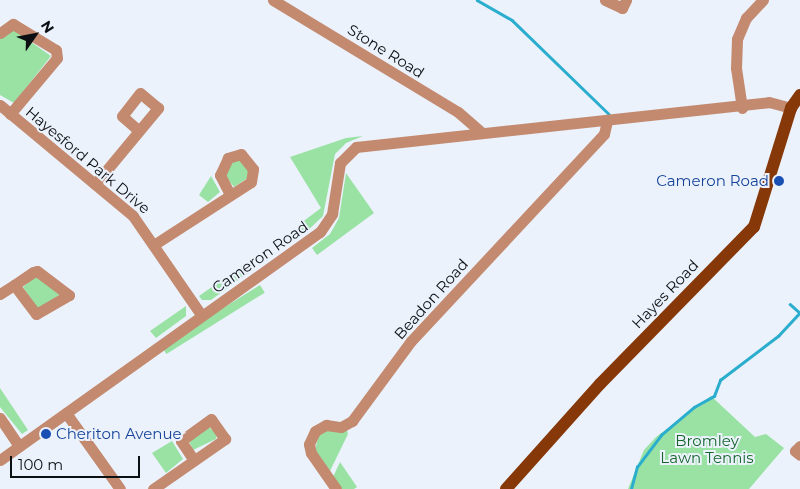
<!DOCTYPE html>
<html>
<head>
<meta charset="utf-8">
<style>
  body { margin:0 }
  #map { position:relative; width:800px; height:489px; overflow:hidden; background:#ebf2fc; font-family:Montserrat,sans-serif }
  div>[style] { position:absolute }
  .green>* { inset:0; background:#99e2a4; transform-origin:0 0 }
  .stream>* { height:2.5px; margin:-1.25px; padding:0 1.25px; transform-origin:1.25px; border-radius:1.25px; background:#2badce }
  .minor>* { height:11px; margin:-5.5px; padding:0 5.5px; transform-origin:5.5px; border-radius:5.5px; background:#c38a70 }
  .major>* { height:12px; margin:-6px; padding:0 6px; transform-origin:6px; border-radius:6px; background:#863808 }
  .dots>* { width:14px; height:14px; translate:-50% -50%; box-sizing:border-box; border:2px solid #ebf2fc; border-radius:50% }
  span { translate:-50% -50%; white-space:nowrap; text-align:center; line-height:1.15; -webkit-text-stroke:4px #ebf2fc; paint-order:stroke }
  .street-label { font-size:15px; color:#0d1013 }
  .transit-label { font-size:15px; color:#164399 }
  .right { translate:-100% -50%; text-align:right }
  .left { translate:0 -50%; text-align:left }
  .park-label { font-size:15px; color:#16662c }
  .north { position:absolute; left:10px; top:10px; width:50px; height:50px; -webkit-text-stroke:4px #ebf2fc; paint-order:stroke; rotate:57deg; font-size:14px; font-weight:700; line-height:20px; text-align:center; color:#0d1013 }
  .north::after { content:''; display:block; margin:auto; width:18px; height:22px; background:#0d1013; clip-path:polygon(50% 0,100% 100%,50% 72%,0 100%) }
  .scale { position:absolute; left:10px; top:456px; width:130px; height:22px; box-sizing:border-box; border:2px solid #0d1013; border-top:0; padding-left:6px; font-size:15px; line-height:18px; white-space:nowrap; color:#0d1013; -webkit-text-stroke:4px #ebf2fc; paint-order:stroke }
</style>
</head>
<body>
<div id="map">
  <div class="green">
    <div style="clip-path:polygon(14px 30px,51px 56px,14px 103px,0 95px,0 37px)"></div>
    <div style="clip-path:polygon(363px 136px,346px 143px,335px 154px,323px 216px,303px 235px,297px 226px,321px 208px,290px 157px,346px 138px)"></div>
    <div style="clip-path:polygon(238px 158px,249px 171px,249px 177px,234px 187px,224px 174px,231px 161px)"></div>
    <div style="clip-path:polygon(346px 173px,374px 213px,317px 255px,312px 248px,330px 234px,339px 218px)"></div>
    <div style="clip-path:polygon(211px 176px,220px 192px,208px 202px,199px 195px)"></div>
    <div style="clip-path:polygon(246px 263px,251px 271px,211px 300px,202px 300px,199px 296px)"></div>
    <div style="clip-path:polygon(37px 275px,60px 295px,38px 309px,23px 287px)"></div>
    <div style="left:260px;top:285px;width:9px;height:116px;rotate:58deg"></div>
    <div style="clip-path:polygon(186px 306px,186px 316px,156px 338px,150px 331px)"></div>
    <div style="clip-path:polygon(0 388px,28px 430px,22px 434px,0 407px)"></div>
    <div style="clip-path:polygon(711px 396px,755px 437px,766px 434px,784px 448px,749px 489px,628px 489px,644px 450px,656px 437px)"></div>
    <div style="clip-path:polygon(209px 427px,217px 434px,216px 439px,193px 450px,189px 441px)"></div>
    <div style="clip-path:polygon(327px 430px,347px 430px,348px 434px,330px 471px,315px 450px,319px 434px)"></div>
    <div style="clip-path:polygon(172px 441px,183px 459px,166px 473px,152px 453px)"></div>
    <div style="clip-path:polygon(340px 462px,357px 487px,354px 489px,342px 489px,333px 477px)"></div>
  </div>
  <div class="stream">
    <div style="left:477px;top:0;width:40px;rotate:29.7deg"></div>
    <div style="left:512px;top:20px;width:135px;rotate:44.1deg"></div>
    <div style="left:790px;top:304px;width:13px;rotate:42deg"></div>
    <div style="left:631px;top:489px;width:23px;rotate:-75deg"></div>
    <div style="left:637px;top:467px;width:40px;rotate:-53deg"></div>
    <div style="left:661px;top:435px;width:43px;rotate:-40.3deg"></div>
    <div style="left:694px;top:407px;width:23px;rotate:-29deg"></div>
    <div style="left:714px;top:396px;width:17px;rotate:-69deg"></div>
    <div style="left:720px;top:380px;width:73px;rotate:-37.2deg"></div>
    <div style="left:778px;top:336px;width:33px;rotate:-47deg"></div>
  </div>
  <div class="minor">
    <div style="left:273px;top:0;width:216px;rotate:31.2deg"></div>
    <div style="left:458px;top:112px;width:30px;rotate:41deg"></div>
    <div style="left:605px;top:0;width:19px;rotate:25deg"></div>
    <div style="left:622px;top:8px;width:9px;rotate:-63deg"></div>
    <div style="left:0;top:33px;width:16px;rotate:-35deg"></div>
    <div style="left:13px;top:24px;width:50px;rotate:31.2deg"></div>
    <div style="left:56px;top:50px;width:8px;rotate:83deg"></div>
    <div style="left:57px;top:58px;width:73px;rotate:130deg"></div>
    <div style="left:0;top:105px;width:173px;rotate:39.8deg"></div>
    <div style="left:133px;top:216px;width:121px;rotate:55.4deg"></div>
    <div style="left:742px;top:108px;width:40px;rotate:-98.5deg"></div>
    <div style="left:736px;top:68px;width:29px;rotate:-88deg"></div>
    <div style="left:737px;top:39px;width:23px;rotate:-67deg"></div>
    <div style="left:746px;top:18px;width:25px;rotate:-47deg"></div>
    <div style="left:95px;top:184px;width:99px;rotate:-50.3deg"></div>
    <div style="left:158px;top:108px;width:23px;rotate:-140deg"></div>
    <div style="left:140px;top:93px;width:29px;rotate:128deg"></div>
    <div style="left:122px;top:116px;width:21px;rotate:41deg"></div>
    <div style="left:155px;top:244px;width:114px;rotate:-32.9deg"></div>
    <div style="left:251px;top:182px;width:13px;rotate:-81deg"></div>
    <div style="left:253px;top:169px;width:19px;rotate:-129deg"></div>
    <div style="left:241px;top:154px;width:14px;rotate:163deg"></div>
    <div style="left:228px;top:158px;width:19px;rotate:115deg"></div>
    <div style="left:220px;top:175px;width:22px;rotate:63deg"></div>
    <div style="left:0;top:294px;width:17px;rotate:-33deg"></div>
    <div style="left:14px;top:285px;width:23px;rotate:-34deg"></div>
    <div style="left:33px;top:272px;width:4px;rotate:-14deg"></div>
    <div style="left:37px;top:271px;width:40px;rotate:37deg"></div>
    <div style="left:69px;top:295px;width:38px;rotate:150deg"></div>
    <div style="left:36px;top:314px;width:36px;rotate:-127deg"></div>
    <div style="left:66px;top:413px;width:93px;rotate:54.6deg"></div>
    <div style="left:0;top:418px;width:34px;rotate:56deg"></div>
    <div style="left:800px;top:446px;width:7px;rotate:135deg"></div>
    <div style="left:795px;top:451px;width:6px;rotate:39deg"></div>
    <div style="left:0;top:460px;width:393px;rotate:-35.5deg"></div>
    <div style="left:320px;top:232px;width:22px;rotate:-56deg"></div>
    <div style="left:332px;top:214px;width:52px;rotate:-81.1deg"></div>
    <div style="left:340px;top:163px;width:23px;rotate:-45deg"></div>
    <div style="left:356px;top:147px;width:415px;rotate:-6.2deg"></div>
    <div style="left:769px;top:102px;width:23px;rotate:15deg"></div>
    <div style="left:153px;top:489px;width:88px;rotate:-34.8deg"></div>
    <div style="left:225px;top:439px;width:24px;rotate:-125deg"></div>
    <div style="left:211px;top:419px;width:37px;rotate:144deg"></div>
    <div style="left:181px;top:441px;width:23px;rotate:56deg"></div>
    <div style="left:336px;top:489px;width:44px;rotate:-124.8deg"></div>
    <div style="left:311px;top:453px;width:9px;rotate:-103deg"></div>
    <div style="left:309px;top:444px;width:14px;rotate:-65deg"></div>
    <div style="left:315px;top:431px;width:13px;rotate:-29deg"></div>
    <div style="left:326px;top:425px;width:15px;rotate:8deg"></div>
    <div style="left:341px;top:427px;width:13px;rotate:-29deg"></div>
    <div style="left:352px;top:421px;width:99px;rotate:-53.6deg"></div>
    <div style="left:411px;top:341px;width:283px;rotate:-47deg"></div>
    <div style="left:604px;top:134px;width:13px;rotate:-77deg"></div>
  </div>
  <div class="major">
    <div style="left:506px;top:489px;width:141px;rotate:-48.2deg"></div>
    <div style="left:600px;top:384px;width:220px;rotate:-45.6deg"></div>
    <div style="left:754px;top:227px;width:125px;rotate:-72.7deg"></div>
    <div style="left:791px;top:108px;width:16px;rotate:-55deg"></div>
  </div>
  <div class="dots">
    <div style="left:779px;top:181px;background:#1a4fb4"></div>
    <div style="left:46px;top:434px;background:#1a4fb4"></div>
  </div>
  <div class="street-label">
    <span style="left:386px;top:51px;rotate:32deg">Stone Road</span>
    <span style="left:88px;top:160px;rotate:40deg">Hayesford Park Drive</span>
    <span style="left:260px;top:257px;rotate:-35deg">Cameron Road</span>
    <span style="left:665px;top:294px;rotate:-46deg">Hayes Road</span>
    <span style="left:431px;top:299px;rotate:-48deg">Beadon Road</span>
  </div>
  <div class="transit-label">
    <span class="right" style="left:769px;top:181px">Cameron Road</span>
    <span class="left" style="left:56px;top:434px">Cheriton Avenue</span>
  </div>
  <div class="park-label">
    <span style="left:707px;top:449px">Bromley<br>Lawn Tennis</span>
  </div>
  <div class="north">N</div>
  <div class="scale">100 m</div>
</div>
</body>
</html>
